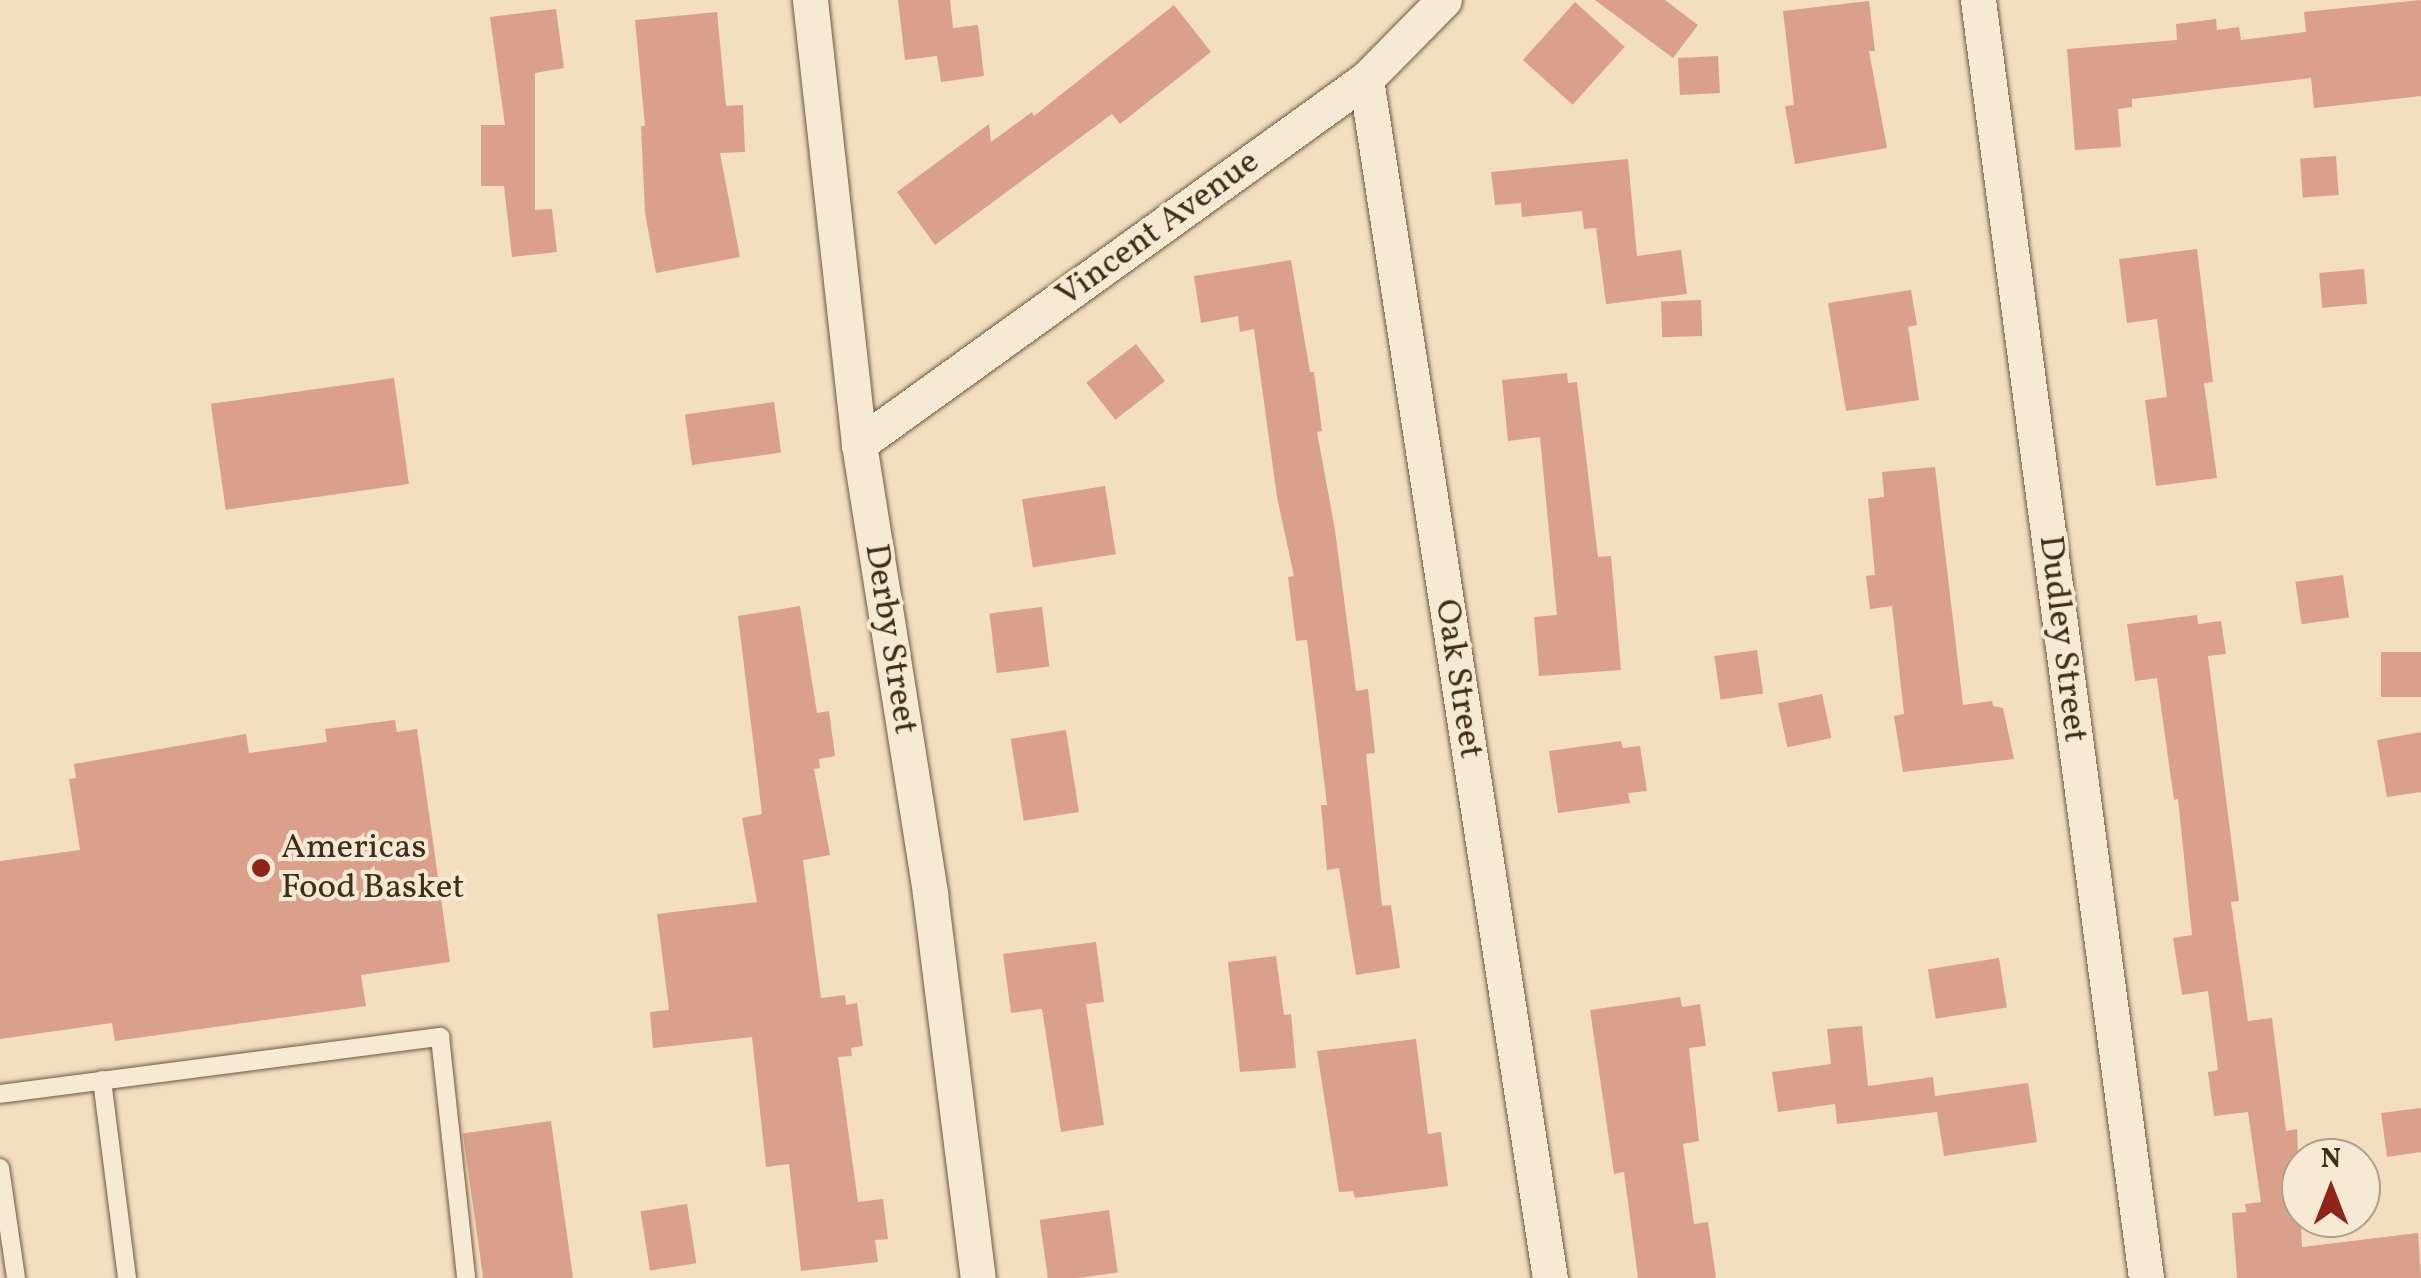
<!DOCTYPE html>
<html>
<head>
<meta charset="utf-8">
<style>
  body { margin:0 }
  #map { position:relative; width:2421px; height:1278px; overflow:hidden; background:#f3debf; font-family:Vollkorn,serif }
  div>[style] { position:absolute }
  .building>* { inset:0; background:#dba08c; transform-origin:0 0 }
  .roads { filter:drop-shadow(0 0 2px #6e5942) drop-shadow(0 0 2px #6e5942) }
  .lane>* { height:18px; margin:-9px; padding:0 9px; transform-origin:9px; border-radius:9px; background:#f7ead5 }
  .street>* { height:35px; margin:-17.5px; padding:0 17.5px; transform-origin:17.5px; border-radius:17.5px; background:#f7ead5 }
  .dots>* { width:28px; height:28px; translate:-50% -50%; box-sizing:border-box; border:5px solid #f7ead5; border-radius:50% }
  span { translate:-50% -50%; white-space:nowrap; text-align:center; line-height:1.15; -webkit-text-stroke:8px #f7ead5; paint-order:stroke }
  .street-label { font-size:35px; color:#422d19 }
  .poi-label { font-size:35px; color:#422d19 }
  .left { translate:0 -50%; text-align:left }
  .north { position:absolute; left:2281px; top:1138px; width:100px; height:100px; box-sizing:border-box; background:#f7ead5; border:2px solid #af9e8a; border-radius:50%; rotate:0deg; font-size:28px; font-weight:700; line-height:40px; text-align:center; color:#422d19 }
  .north::after { content:''; display:block; margin:auto; width:35px; height:45px; background:#8f2418; clip-path:polygon(50% 0,100% 100%,50% 72%,0 100%) }
</style>
</head>
<body>
<div id="map">
  <div class="building">
    <div style="clip-path:polygon(898px 0,950px 0,953px 28px,978px 25px,984px 76px,941px 82px,937px 56px,905px 60px)"></div>
    <div style="clip-path:polygon(1595px 0,1665px 0,1698px 25px,1673px 58px)"></div>
    <div style="clip-path:polygon(2421px 0,2421px 96px,2314px 108px,2311px 78px,2132px 99px,2132px 107px,2118px 109px,2121px 147px,2075px 150px,2067px 49px,2177px 40px,2176px 24px,2216px 19px,2217px 30px,2239px 27px,2241px 40px,2306px 32px,2304px 12px)"></div>
    <div style="clip-path:polygon(1869px 1px,1875px 51px,1869px 51px,1887px 148px,1795px 164px,1785px 106px,1794px 105px,1783px 11px)"></div>
    <div style="left:1575px;top:2px;width:67px;height:78px;rotate:42deg"></div>
    <div style="clip-path:polygon(1174px 5px,1211px 52px,1120px 124px,1112px 114px,935px 245px,897px 192px,989px 124px,991px 142px,1032px 112px,1034px 116px)"></div>
    <div style="clip-path:polygon(556px 9px,564px 68px,535px 73px,535px 210px,552px 209px,557px 252px,512px 257px,504px 186px,481px 186px,481px 125px,505px 125px,490px 17px)"></div>
    <div style="clip-path:polygon(717px 12px,726px 106px,743px 105px,745px 152px,720px 153px,740px 257px,656px 273px,645px 213px,641px 126px,645px 126px,635px 20px)"></div>
    <div style="left:1718px;top:56px;width:37px;height:40px;rotate:87deg"></div>
    <div style="left:2336px;top:156px;width:39px;height:36px;rotate:86deg"></div>
    <div style="clip-path:polygon(1628px 159px,1637px 256px,1681px 250px,1687px 294px,1606px 304px,1596px 228px,1584px 229px,1582px 211px,1522px 217px,1521px 203px,1495px 205px,1491px 172px)"></div>
    <div style="clip-path:polygon(2197px 249px,2213px 382px,2204px 383px,2217px 478px,2156px 486px,2145px 400px,2167px 397px,2157px 319px,2127px 323px,2119px 259px)"></div>
    <div style="clip-path:polygon(1291px 260px,1310px 372px,1314px 372px,1322px 431px,1317px 432px,1335px 530px,1356px 691px,1368px 689px,1375px 753px,1366px 754px,1382px 906px,1391px 905px,1400px 968px,1356px 975px,1339px 868px,1327px 870px,1321px 805px,1327px 805px,1307px 640px,1296px 641px,1288px 577px,1294px 576px,1277px 497px,1254px 329px,1240px 332px,1238px 316px,1201px 323px,1194px 276px)"></div>
    <div style="left:2364px;top:269px;width:35px;height:45px;rotate:85deg"></div>
    <div style="clip-path:polygon(1911px 290px,1917px 325px,1908px 327px,1919px 400px,1846px 411px,1828px 303px)"></div>
    <div style="left:1701px;top:300px;width:36px;height:40px;rotate:88deg"></div>
    <div style="left:1136px;top:344px;width:47px;height:63px;rotate:52deg"></div>
    <div style="clip-path:polygon(1567px 373px,1568px 383px,1577px 382px,1598px 557px,1611px 556px,1621px 670px,1539px 676px,1534px 617px,1557px 615px,1540px 437px,1508px 441px,1502px 380px)"></div>
    <div style="left:394px;top:378px;width:107px;height:185px;rotate:82deg"></div>
    <div style="left:774px;top:402px;width:51px;height:90px;rotate:82deg"></div>
    <div style="clip-path:polygon(1935px 467px,1963px 705px,1992px 701px,1993px 706px,2003px 708px,2014px 759px,1903px 772px,1894px 716px,1904px 714px,1892px 606px,1870px 609px,1866px 576px,1875px 575px,1868px 499px,1884px 497px,1882px 472px)"></div>
    <div style="left:1105px;top:486px;width:69px;height:84px;rotate:81deg"></div>
    <div style="left:2343px;top:575px;width:43px;height:48px;rotate:82deg"></div>
    <div style="clip-path:polygon(800px 606px,817px 713px,829px 711px,835px 756px,819px 759px,820px 768px,814px 769px,830px 855px,803px 860px,821px 998px,845px 995px,846px 1005px,857px 1003px,863px 1046px,851px 1048px,852px 1056px,838px 1057px,858px 1202px,883px 1199px,888px 1239px,875px 1240px,878px 1262px,801px 1271px,789px 1164px,766px 1167px,752px 1037px,653px 1048px,650px 1012px,669px 1010px,657px 914px,757px 902px,742px 818px,762px 814px,738px 616px)"></div>
    <div style="left:1042px;top:607px;width:60px;height:53px;rotate:83deg"></div>
    <div style="clip-path:polygon(2197px 615px,2198px 624px,2221px 621px,2226px 654px,2208px 656px,2239px 901px,2231px 902px,2248px 1021px,2272px 1018px,2286px 1131px,2297px 1129px,2302px 1247px,2418px 1233px,2421px 1278px,2237px 1278px,2232px 1213px,2246px 1212px,2245px 1204px,2261px 1202px,2248px 1112px,2214px 1116px,2208px 1072px,2218px 1070px,2208px 991px,2182px 995px,2173px 938px,2192px 935px,2178px 799px,2174px 800px,2157px 678px,2135px 681px,2127px 624px)"></div>
    <div style="left:1757px;top:650px;width:44px;height:43px;rotate:82deg"></div>
    <div style="left:2421px;top:652px;width:45px;height:40px;rotate:90deg"></div>
    <div style="left:1822px;top:694px;width:45px;height:45px;rotate:78deg"></div>
    <div style="clip-path:polygon(395px 720px,397px 732px,417px 729px,450px 962px,361px 975px,366px 1006px,115px 1041px,112px 1023px,0 1039px,0 861px,80px 850px,69px 779px,76px 778px,74px 764px,246px 734px,249px 753px,327px 742px,325px 729px)"></div>
    <div style="left:1066px;top:730px;width:83px;height:56px;rotate:81deg"></div>
    <div style="clip-path:polygon(2421px 732px,2421px 792px,2387px 797px,2377px 740px)"></div>
    <div style="clip-path:polygon(1621px 741px,1623px 748px,1640px 746px,1647px 791px,1628px 793px,1630px 803px,1558px 813px,1549px 751px)"></div>
    <div style="clip-path:polygon(1096px 942px,1104px 1002px,1086px 1004px,1104px 1125px,1061px 1132px,1042px 1009px,1011px 1013px,1003px 954px)"></div>
    <div style="clip-path:polygon(1276px 956px,1284px 1015px,1291px 1014px,1296px 1068px,1240px 1072px,1228px 962px)"></div>
    <div style="left:1999px;top:958px;width:50px;height:72px;rotate:81deg"></div>
    <div style="clip-path:polygon(1680px 997px,1682px 1007px,1700px 1004px,1706px 1046px,1689px 1048px,1699px 1141px,1683px 1144px,1694px 1224px,1708px 1222px,1716px 1278px,1638px 1278px,1624px 1172px,1614px 1174px,1590px 1010px)"></div>
    <div style="clip-path:polygon(1862px 1026px,1868px 1086px,1933px 1077px,1935px 1096px,2028px 1083px,2037px 1142px,1944px 1156px,1937px 1112px,1837px 1124px,1835px 1104px,1778px 1112px,1772px 1072px,1831px 1064px,1827px 1029px)"></div>
    <div style="clip-path:polygon(1416px 1039px,1428px 1134px,1441px 1132px,1448px 1186px,1355px 1198px,1353px 1191px,1339px 1192px,1317px 1051px)"></div>
    <div style="clip-path:polygon(2421px 1108px,2421px 1152px,2387px 1157px,2381px 1113px)"></div>
    <div style="left:551px;top:1121px;width:159px;height:89px;rotate:82deg"></div>
    <div style="left:687px;top:1204px;width:60px;height:47px;rotate:81deg"></div>
    <div style="left:1109px;top:1210px;width:63px;height:70px;rotate:82deg"></div>
  </div>
  <div class="roads">
    <div class="lane">
      <div style="left:102px;top:1080px;width:200px;rotate:82.8deg"></div>
      <div style="left:0;top:1094px;width:444px;rotate:-7.4deg"></div>
      <div style="left:440px;top:1037px;width:242px;rotate:83.8deg"></div>
      <div style="left:0;top:1168px;width:111px;rotate:81.7deg"></div>
    </div>
    <div class="street">
      <div style="left:810px;top:0;width:447px;rotate:83.7deg"></div>
      <div style="left:859px;top:444px;width:456px;rotate:81deg"></div>
      <div style="left:930px;top:894px;width:387px;rotate:82.9deg"></div>
      <div style="left:1978px;top:0;width:1289px;rotate:82.51deg"></div>
      <div style="left:1366px;top:79px;width:1213px;rotate:81.28deg"></div>
      <div style="left:859px;top:444px;width:625px;rotate:-35.75deg"></div>
      <div style="left:1366px;top:79px;width:111px;rotate:-45.4deg"></div>
    </div>
  </div>
  <div class="dots">
    <div style="left:261px;top:868px;background:#8f2418"></div>
  </div>
  <div class="street-label">
    <span style="left:1158px;top:229px;rotate:-36deg">Vincent Avenue</span>
    <span style="left:890px;top:639px;rotate:81deg">Derby Street</span>
    <span style="left:2062px;top:639px;rotate:83deg">Dudley Street</span>
    <span style="left:1458px;top:679px;rotate:81deg">Oak Street</span>
  </div>
  <div class="poi-label">
    <span class="left" style="left:281px;top:868px">Americas<br>Food Basket</span>
  </div>
  <div class="north">N</div>
</div>
</body>
</html>
